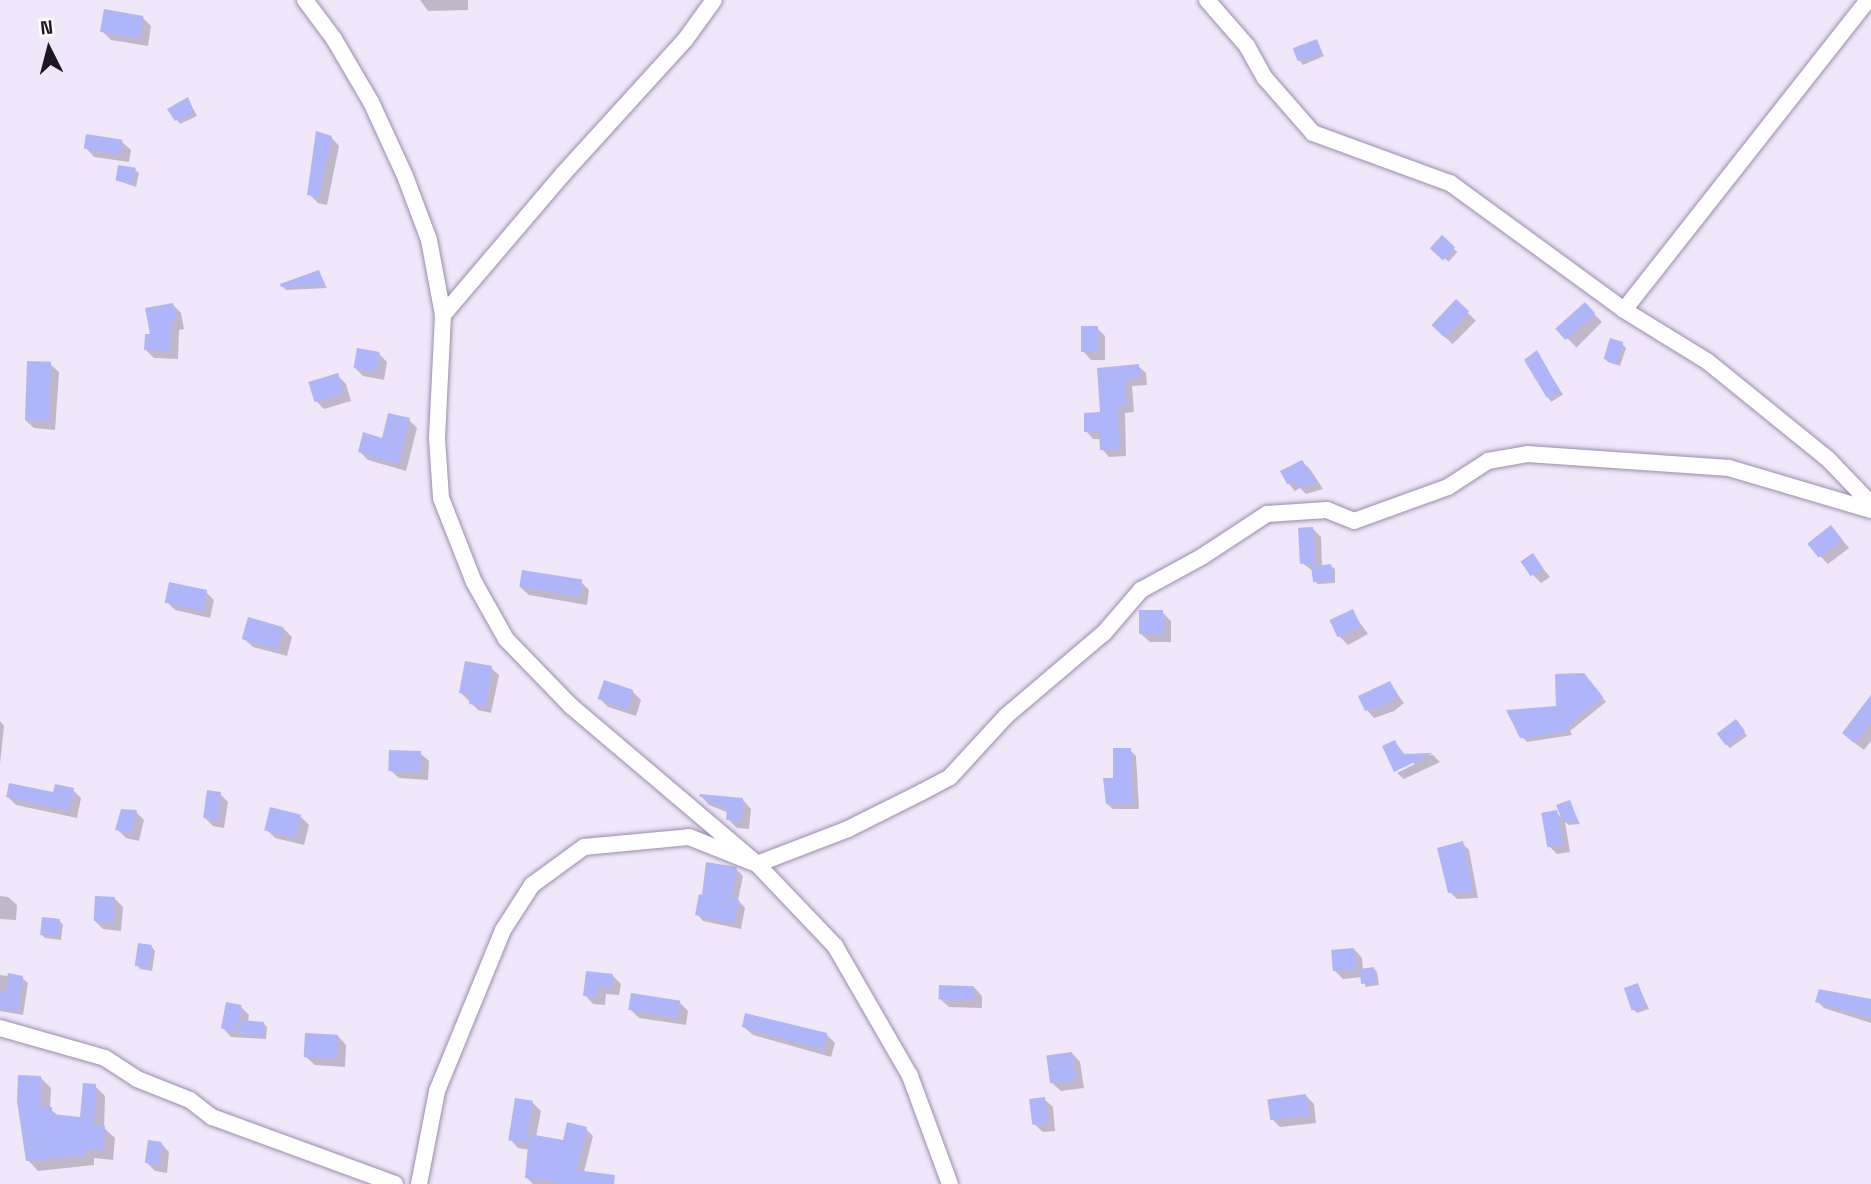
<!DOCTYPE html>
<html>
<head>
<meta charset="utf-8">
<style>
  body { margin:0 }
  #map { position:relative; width:1871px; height:1184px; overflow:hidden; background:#f0e7fb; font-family:"Space Grotesk",sans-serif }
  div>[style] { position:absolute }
  .shadow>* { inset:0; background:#0003; transform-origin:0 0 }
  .building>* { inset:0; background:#aeb5f9; transform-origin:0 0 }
  .roads { filter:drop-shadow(0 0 2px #9a8caa) drop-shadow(0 0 2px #9a8caa) }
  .minor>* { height:16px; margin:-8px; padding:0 8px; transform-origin:8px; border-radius:8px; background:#fff }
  span { translate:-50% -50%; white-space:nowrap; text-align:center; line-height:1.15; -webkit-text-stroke:7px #fff; paint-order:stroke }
  .north { position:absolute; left:14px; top:14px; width:70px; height:70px; -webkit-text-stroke:5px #fff; paint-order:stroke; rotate:354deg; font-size:19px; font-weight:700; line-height:28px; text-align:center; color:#1c1722 }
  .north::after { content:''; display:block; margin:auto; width:24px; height:32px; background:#1c1722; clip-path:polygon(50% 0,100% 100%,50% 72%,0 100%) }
</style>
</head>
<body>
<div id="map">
  <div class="shadow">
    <div style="clip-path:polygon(420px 0,468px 0,468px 10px,428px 11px)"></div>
    <div style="clip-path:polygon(142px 17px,151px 26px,148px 46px,111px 40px,102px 31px)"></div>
    <div style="clip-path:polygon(1316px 41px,1324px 56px,1303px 65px,1300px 61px)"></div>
    <div style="clip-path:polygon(188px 99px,197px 116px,180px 124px,177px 120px)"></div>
    <div style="clip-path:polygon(331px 137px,339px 146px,327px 205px,318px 203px,309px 194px)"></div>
    <div style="clip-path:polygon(122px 142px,131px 150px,129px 162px,94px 157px,86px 148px)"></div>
    <div style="clip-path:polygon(135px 170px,139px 173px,136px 187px,116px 180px)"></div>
    <div style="left:1442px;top:238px;width:21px;height:13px;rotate:43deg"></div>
    <div style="clip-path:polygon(319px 272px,327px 288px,286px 290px,282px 286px)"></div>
    <div style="left:1456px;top:301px;width:28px;height:33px;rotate:45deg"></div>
    <div style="clip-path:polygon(173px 305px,181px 313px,184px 329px,179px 330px,178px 359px,154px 358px,146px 350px)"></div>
    <div style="left:1585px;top:305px;width:24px;height:36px;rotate:45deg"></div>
    <div style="clip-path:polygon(1097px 328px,1105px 336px,1105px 360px,1091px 360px,1083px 351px)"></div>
    <div style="clip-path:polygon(1622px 344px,1626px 348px,1620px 366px,1608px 362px,1604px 358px)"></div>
    <div style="left:1537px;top:353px;width:49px;height:14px;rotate:58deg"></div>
    <div style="clip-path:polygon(379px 354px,387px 362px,384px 380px,363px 376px,355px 368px)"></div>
    <div style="clip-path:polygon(50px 364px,59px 372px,55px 430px,34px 428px,25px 420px)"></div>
    <div style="clip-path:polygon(1138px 366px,1146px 373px,1147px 385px,1132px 386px,1134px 412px,1125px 413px,1126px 456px,1109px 457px,1102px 449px,1101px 439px,1093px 439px,1086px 431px,1101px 414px,1099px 369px)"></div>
    <div style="clip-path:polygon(337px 375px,346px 384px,351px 401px,324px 409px,316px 401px)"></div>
    <div style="clip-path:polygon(409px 420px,417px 428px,406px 471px,368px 460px,360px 452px,383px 440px)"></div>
    <div style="clip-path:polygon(1302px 462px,1310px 469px,1323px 489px,1306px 494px,1300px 488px,1295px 491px,1288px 483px)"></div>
    <div style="clip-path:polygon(1313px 529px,1321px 537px,1322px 566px,1331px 566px,1335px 569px,1335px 583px,1317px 584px,1313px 571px,1302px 563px)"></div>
    <div style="clip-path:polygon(1839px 536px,1849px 548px,1828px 564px,1820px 556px)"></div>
    <div style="clip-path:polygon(1533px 556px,1550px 577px,1541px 583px,1533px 575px)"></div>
    <div style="clip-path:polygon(581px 582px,589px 590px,587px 605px,529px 595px,520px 587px)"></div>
    <div style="clip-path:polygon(206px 592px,214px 600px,210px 618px,175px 610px,166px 601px)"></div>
    <div style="clip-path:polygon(1162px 612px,1171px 621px,1171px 642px,1150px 642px,1141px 634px)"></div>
    <div style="clip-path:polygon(1352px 612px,1368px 634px,1348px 645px,1339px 636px)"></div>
    <div style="clip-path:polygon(283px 628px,292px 637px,287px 656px,253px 647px,244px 639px)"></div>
    <div style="clip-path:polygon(491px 668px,499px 675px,491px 713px,478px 710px,461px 693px)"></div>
    <div style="clip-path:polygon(1588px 680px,1606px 702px,1570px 731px,1572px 735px,1527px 742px,1522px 737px)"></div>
    <div style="clip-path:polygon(1390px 684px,1404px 703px,1394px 711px,1374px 718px,1367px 710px)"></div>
    <div style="clip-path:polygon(632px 691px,641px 700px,636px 716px,608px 707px,600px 699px)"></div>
    <div style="clip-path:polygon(1871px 698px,1871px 741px,1864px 750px,1852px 741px)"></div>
    <div style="clip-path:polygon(0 721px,4px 726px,0 764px)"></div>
    <div style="clip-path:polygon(1739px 725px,1747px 736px,1730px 748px,1726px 744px)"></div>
    <div style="clip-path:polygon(1395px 742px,1406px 756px,1433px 755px,1440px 762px,1404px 779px,1397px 773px,1415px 764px,1412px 762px,1395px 770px)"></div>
    <div style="clip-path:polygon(1130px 750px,1136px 756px,1139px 809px,1113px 809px,1107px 804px,1115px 780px)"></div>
    <div style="clip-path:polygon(420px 753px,429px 761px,428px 780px,399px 778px,390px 770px)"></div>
    <div style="clip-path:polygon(73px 790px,81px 798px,77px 818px,16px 805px,8px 797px)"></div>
    <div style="clip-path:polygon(220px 794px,228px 802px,224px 828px,213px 826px,205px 818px)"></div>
    <div style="clip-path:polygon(701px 796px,743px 800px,751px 809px,749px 829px,737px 828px,728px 819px,729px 813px,709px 805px)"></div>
    <div style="clip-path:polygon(1569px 802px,1580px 824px,1569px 825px,1565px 822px,1570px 852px,1557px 854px,1549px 846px,1556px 812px,1564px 820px)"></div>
    <div style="clip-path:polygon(136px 812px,144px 820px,139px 841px,126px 838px,117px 829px)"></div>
    <div style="clip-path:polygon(301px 817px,309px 825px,304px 845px,275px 838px,266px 829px)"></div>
    <div style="clip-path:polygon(1462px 843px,1469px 850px,1478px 898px,1457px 899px,1450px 892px)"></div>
    <div style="clip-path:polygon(736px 869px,743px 876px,738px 900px,745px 908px,741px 929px,703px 921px,697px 914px,704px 897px)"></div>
    <div style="clip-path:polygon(0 896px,8px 897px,17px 905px,16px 920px,0 919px)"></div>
    <div style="clip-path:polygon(115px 899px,123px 907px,121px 931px,103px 929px,95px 921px)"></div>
    <div style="clip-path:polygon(59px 921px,63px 924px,61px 940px,45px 938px,41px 934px)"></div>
    <div style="clip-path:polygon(152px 947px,155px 951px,152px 971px,140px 969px,137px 965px)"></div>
    <div style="clip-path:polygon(1354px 949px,1362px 958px,1363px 970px,1373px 968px,1377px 972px,1379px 985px,1366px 987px,1362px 977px,1343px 979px,1334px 970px)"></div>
    <div style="clip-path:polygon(0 975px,22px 978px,28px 983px,23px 1015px,0 1011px)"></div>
    <div style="clip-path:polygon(612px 975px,621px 984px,619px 995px,606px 994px,605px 1005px,593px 1004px,585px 995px)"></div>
    <div style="clip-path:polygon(1638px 985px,1649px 1009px,1637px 1013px,1633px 1009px)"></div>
    <div style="clip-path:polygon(974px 987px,982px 996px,982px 1008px,949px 1007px,940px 999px)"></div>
    <div style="clip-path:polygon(1817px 1001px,1871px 1001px,1871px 1023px,1824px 1008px)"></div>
    <div style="clip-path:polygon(679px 1002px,688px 1011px,686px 1025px,639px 1018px,630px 1009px)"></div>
    <div style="clip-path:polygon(241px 1007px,249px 1015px,248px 1022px,263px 1023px,267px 1027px,266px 1039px,231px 1037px,223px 1028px)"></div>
    <div style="clip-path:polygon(744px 1027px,826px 1034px,835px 1043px,831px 1057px,753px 1035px)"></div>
    <div style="clip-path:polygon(338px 1036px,346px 1045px,345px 1067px,315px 1065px,306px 1057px)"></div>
    <div style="clip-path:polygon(1072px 1053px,1080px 1062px,1084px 1088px,1061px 1091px,1052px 1083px)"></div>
    <div style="clip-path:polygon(41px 1078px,51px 1088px,50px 1109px,60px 1117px,81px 1119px,95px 1086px,105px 1096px,104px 1128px,115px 1138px,113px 1160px,94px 1158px,94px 1165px,38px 1171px,28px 1160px)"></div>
    <div style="clip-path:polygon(1306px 1096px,1314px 1104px,1316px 1123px,1280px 1127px,1271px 1118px)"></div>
    <div style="clip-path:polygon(1044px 1099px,1053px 1107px,1055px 1131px,1043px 1132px,1034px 1124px)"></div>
    <div style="clip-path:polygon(532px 1102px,541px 1111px,536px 1137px,564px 1142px,586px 1129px,593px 1136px,584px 1172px,612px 1184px,533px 1184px,527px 1178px,530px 1150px,518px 1148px,510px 1139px)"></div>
    <div style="clip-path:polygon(161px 1143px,169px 1152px,167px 1173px,155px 1171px,147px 1163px)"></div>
  </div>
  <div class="building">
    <div style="left:104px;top:9px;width:40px;height:23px;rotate:10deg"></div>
    <div style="left:1317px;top:39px;width:14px;height:26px;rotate:69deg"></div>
    <div style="clip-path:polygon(188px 97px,194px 112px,175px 121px,167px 109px)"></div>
    <div style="clip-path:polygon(316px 131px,332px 136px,318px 197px,307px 195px)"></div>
    <div style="left:86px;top:134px;width:37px;height:15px;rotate:9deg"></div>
    <div style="left:118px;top:165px;width:18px;height:16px;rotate:9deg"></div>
    <div style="left:1442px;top:235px;width:18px;height:18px;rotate:43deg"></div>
    <div style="clip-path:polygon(319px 270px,325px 285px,281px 287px,280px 284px)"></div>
    <div style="left:1456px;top:299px;width:18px;height:36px;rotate:43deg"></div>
    <div style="left:1585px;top:302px;width:15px;height:40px;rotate:48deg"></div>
    <div style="clip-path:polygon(173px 303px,177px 320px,171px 321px,170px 351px,144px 350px,145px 334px,150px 334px,145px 308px)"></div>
    <div style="left:1081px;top:326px;width:17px;height:26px"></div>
    <div style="left:1610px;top:338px;width:14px;height:22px;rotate:17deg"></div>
    <div style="left:357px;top:348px;width:23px;height:20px;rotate:10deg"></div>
    <div style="clip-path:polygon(1537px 350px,1560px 391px,1547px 398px,1524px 360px)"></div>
    <div style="left:27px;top:361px;width:24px;height:59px;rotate:2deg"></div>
    <div style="clip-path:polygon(1139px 364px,1140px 378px,1125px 379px,1127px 405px,1118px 406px,1119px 449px,1100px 450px,1099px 431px,1084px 432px,1084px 413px,1100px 412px,1097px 368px)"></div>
    <div style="left:338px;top:373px;width:21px;height:31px;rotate:73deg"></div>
    <div style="clip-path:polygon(388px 413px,410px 418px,398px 464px,358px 452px,363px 432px,382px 438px)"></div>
    <div style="clip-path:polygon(1302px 460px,1317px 482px,1297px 488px,1294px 481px,1287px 484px,1280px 471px)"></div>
    <div style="left:1831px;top:525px;width:18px;height:30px;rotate:52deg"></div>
    <div style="left:1313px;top:527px;width:36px;height:15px;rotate:87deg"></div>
    <div style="left:1533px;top:553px;width:18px;height:15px;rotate:56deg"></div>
    <div style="left:1331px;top:564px;width:16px;height:20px;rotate:83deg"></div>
    <div style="left:522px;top:570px;width:61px;height:17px;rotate:9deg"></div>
    <div style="left:169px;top:582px;width:39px;height:21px;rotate:12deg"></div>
    <div style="left:1353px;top:609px;width:19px;height:26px;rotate:65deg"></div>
    <div style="left:1163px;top:610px;width:24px;height:24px;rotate:90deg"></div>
    <div style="left:248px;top:617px;width:37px;height:23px;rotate:16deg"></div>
    <div style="clip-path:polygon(465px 661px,492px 666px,485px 706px,469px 704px,470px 695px,459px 693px)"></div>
    <div style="clip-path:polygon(1584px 673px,1603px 697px,1567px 726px,1569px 731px,1520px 738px,1506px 710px,1556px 706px,1555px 674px)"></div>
    <div style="left:604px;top:680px;width:31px;height:20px;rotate:19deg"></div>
    <div style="clip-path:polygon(1390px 681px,1398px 695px,1386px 704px,1365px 711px,1358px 696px)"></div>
    <div style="clip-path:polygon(1871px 695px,1871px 722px,1854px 743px,1842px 733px)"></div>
    <div style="left:1736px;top:719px;width:15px;height:24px;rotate:53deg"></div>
    <div style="clip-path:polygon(1395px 740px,1402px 754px,1433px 753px,1394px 772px,1382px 746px)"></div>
    <div style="clip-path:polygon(1113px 748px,1131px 748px,1133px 804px,1106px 804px,1103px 778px,1113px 778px)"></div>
    <div style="left:389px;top:750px;width:32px;height:21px;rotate:2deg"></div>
    <div style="clip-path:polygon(9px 783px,53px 792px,55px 784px,74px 788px,69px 810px,6px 797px)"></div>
    <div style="left:207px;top:790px;width:14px;height:28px;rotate:8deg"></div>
    <div style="clip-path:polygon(700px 794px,743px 798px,741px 821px,726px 820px,727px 809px,699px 796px)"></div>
    <div style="clip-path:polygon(1570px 800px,1578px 821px,1563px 822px,1556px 805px)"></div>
    <div style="left:270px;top:807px;width:32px;height:24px;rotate:14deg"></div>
    <div style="clip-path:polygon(121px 809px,137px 810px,131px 833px,115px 830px)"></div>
    <div style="left:1557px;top:810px;width:35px;height:16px;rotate:80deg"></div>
    <div style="clip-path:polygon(1463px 841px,1473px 892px,1448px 893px,1437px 848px)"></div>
    <div style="clip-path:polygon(706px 862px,737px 867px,731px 897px,739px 900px,734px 923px,695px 915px,699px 894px,702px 895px)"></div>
    <div style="left:95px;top:896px;width:20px;height:25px;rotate:3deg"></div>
    <div style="left:42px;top:917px;width:18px;height:18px;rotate:6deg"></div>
    <div style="left:138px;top:943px;width:14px;height:23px;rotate:8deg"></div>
    <div style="left:1354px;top:948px;width:21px;height:23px;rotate:85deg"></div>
    <div style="left:1374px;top:967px;width:15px;height:15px;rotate:82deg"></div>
    <div style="clip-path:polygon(586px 971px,613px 974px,611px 988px,598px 986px,597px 997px,583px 996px)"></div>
    <div style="clip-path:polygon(8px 973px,23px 976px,18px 1011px,0 1008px,0 991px,5px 991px)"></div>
    <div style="left:1638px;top:983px;width:24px;height:15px;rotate:71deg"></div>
    <div style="left:939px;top:985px;width:35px;height:14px;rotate:2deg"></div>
    <div style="clip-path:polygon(1819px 989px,1871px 999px,1871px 1018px,1815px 1002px)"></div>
    <div style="left:631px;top:993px;width:50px;height:17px;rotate:9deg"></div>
    <div style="left:226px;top:1002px;width:16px;height:27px;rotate:11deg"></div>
    <div style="clip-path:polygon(745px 1013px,827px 1033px,823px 1050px,742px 1027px)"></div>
    <div style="left:241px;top:1020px;width:23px;height:14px;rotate:5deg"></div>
    <div style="left:305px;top:1033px;width:33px;height:24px;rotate:3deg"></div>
    <div style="left:1072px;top:1052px;width:28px;height:26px;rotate:82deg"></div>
    <div style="clip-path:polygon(18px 1075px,41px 1076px,40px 1106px,52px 1107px,52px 1114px,80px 1117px,83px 1083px,96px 1084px,94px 1125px,105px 1126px,103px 1150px,84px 1149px,85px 1155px,26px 1161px,17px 1101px)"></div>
    <div style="left:1306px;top:1094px;width:21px;height:39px;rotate:82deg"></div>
    <div style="left:1045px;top:1097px;width:26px;height:16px;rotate:83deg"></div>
    <div style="left:515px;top:1098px;width:18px;height:43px;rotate:9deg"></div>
    <div style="clip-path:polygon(567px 1122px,587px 1127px,576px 1170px,615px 1175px,614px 1184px,556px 1184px,556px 1181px,525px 1178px,529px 1134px,563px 1140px)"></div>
    <div style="left:148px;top:1140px;width:14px;height:23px;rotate:8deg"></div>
  </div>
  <div class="roads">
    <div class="minor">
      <div style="left:305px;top:0;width:49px;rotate:53.4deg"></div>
      <div style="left:334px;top:39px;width:73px;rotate:59.6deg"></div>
      <div style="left:371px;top:102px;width:81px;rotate:65.3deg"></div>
      <div style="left:405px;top:176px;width:68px;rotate:69.4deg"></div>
      <div style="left:429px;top:240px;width:76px;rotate:79.4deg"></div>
      <div style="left:443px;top:315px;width:124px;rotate:92.8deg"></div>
      <div style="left:437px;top:439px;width:59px;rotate:86.1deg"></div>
      <div style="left:441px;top:498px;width:90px;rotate:68.6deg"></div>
      <div style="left:474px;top:582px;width:65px;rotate:60.7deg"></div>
      <div style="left:506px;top:639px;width:93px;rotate:45.9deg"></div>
      <div style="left:571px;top:706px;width:244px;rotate:40.3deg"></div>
      <div style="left:757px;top:864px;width:113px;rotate:46.4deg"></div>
      <div style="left:835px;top:946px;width:150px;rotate:60deg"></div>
      <div style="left:910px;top:1076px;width:115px;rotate:69.7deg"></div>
      <div style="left:1207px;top:0;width:61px;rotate:49deg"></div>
      <div style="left:1247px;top:46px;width:37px;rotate:61deg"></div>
      <div style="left:1265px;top:78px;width:73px;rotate:48.9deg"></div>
      <div style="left:1313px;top:133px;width:146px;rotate:20.1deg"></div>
      <div style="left:1450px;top:183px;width:215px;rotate:36.1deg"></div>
      <div style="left:1624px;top:310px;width:97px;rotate:31.6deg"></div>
      <div style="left:1707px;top:361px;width:156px;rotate:39deg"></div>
      <div style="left:1828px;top:459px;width:62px;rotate:46.3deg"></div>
      <div style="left:1624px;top:310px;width:395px;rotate:-51.8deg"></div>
      <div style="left:443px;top:315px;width:185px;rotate:-49.6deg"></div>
      <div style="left:563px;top:174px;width:181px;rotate:-47.7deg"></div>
      <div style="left:685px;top:40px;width:49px;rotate:-54.1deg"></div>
      <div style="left:0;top:1028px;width:109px;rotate:15.9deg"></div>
      <div style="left:105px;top:1058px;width:38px;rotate:33deg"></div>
      <div style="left:137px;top:1079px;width:57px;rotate:21.6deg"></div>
      <div style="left:190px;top:1100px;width:28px;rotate:38deg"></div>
      <div style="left:212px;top:1117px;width:195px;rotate:20.1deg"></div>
      <div style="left:419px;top:1184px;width:95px;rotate:-79deg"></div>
      <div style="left:437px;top:1091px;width:174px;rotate:-67.7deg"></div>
      <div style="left:503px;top:930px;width:54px;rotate:-57.2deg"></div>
      <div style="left:532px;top:885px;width:64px;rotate:-36.2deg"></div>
      <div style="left:584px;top:847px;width:105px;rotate:-5.4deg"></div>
      <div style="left:689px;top:837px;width:73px;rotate:21.7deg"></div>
      <div style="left:757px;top:864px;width:97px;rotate:-21deg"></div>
      <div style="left:848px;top:829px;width:83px;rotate:-26.6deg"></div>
      <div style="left:922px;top:792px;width:32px;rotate:-28deg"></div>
      <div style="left:950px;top:777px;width:83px;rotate:-47.4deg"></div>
      <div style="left:1006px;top:716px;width:128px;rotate:-40.3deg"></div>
      <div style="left:1104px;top:633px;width:57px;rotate:-49.3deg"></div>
      <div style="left:1141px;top:590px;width:71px;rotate:-28.7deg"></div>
      <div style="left:1203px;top:556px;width:77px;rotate:-33.3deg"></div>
      <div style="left:1267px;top:514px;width:60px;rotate:-3.8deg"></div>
      <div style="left:1327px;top:510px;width:29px;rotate:22deg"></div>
      <div style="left:1354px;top:521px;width:100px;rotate:-19.9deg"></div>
      <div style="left:1448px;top:487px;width:48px;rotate:-33deg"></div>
      <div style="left:1488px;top:461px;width:41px;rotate:-9.9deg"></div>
      <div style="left:1528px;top:454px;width:201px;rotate:4deg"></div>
      <div style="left:1729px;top:468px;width:148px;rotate:16.5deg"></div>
    </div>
  </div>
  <div class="north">N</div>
</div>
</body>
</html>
